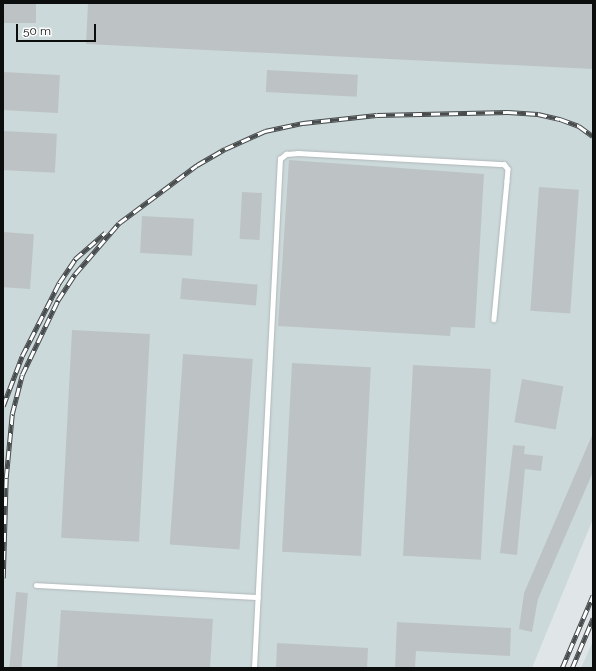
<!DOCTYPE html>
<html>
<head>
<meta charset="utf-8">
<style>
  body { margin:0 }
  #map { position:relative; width:596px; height:671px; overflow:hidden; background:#e0e6e7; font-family:Raleway,sans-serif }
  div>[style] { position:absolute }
  .built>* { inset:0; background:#cbd9db }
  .building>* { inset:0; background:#bdc3c4; transform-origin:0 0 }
  .roads { filter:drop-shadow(0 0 1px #b1b6b7) drop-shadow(0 0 1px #b1b6b7) }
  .lane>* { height:4.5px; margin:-2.25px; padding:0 2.25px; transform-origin:2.25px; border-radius:2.25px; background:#fff }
  .rail>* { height:4.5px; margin-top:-2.25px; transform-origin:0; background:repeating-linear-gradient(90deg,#fff 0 9px,#494c4d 0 18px); box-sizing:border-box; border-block:1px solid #494c4d }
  span { translate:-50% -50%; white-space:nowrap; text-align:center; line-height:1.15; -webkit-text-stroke:3px #fff; paint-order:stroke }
  .frame { position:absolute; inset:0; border:4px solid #0c0e0e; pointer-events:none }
  .scale { position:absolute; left:16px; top:24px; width:80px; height:18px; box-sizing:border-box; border:2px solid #0c0e0e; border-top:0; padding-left:5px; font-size:12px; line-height:14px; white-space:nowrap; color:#0c0e0e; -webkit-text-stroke:3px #fff; paint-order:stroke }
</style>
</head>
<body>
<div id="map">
  <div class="built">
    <div style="clip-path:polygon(3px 3px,593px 3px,593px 519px,532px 668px,3px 668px)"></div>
    <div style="clip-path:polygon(593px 641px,593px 668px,581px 668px)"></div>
  </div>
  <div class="building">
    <div style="left:3px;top:3px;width:33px;height:20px"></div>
    <div style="clip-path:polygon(88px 3px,593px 3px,593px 69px,86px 44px)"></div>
    <div style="left:267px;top:70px;width:91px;height:22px;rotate:3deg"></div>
    <div style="left:3px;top:72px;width:57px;height:38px;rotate:3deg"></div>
    <div style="left:3px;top:131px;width:54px;height:39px;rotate:3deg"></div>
    <div style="clip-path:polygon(289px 160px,484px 174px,475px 328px,451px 327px,450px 336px,278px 326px)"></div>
    <div style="left:539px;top:187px;width:40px;height:124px;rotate:4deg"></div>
    <div style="left:242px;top:192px;width:20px;height:47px;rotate:3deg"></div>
    <div style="left:142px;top:216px;width:52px;height:37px;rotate:3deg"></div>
    <div style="left:3px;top:232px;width:31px;height:55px;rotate:4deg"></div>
    <div style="left:182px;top:278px;width:76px;height:21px;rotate:5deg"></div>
    <div style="left:72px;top:330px;width:78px;height:208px;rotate:3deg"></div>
    <div style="left:183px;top:354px;width:70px;height:191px;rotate:4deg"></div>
    <div style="left:292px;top:363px;width:79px;height:189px;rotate:3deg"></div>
    <div style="left:413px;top:365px;width:78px;height:191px;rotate:3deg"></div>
    <div style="left:522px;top:379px;width:42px;height:44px;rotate:10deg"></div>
    <div style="clip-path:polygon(593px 433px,593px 472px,538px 599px,532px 632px,519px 629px,524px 593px)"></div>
    <div style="clip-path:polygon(513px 445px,525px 446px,524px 454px,543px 456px,541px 471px,525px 469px,517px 555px,500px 553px)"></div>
    <div style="left:16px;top:592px;width:12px;height:76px;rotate:5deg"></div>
    <div style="clip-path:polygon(61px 610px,213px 619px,210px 668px,57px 668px)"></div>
    <div style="clip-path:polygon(397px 622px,511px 628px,510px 656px,416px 651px,415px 668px,395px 668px)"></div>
    <div style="clip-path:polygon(277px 643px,368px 648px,367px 668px,276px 668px)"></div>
  </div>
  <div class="roads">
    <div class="lane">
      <div style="left:36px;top:585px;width:222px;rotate:3.1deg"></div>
      <div style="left:254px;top:668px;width:510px;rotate:-87.08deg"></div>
      <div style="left:280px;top:159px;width:8px;rotate:-40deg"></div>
      <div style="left:286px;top:154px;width:12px;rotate:-5deg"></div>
      <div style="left:298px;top:153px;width:206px;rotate:3.1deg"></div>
      <div style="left:504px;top:164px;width:6px;rotate:51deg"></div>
      <div style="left:508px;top:169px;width:12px;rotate:95deg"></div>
      <div style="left:507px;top:181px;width:139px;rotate:95.4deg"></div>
    </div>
  </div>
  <div class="rail">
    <div style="left:3px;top:406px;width:53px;rotate:-69.2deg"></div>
    <div style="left:22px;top:356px;width:82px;rotate:-63.1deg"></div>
    <div style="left:59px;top:283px;width:29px;rotate:-56deg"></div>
    <div style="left:75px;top:259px;width:40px;rotate:-41deg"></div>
    <div style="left:3px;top:578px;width:100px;rotate:-88.3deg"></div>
    <div style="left:6px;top:478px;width:64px;rotate:-84.6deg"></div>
    <div style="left:12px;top:414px;width:40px;rotate:-75.6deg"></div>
    <div style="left:22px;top:375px;width:83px;rotate:-64.4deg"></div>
    <div style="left:58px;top:300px;width:31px;rotate:-57deg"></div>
    <div style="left:75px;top:274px;width:67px;rotate:-49.2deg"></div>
    <div style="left:119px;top:223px;width:97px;rotate:-36.6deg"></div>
    <div style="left:197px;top:165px;width:32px;rotate:-30deg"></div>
    <div style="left:225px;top:149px;width:44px;rotate:-24.2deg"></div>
    <div style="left:265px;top:131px;width:39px;rotate:-12deg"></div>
    <div style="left:303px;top:123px;width:74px;rotate:-6.2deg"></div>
    <div style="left:377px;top:115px;width:131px;rotate:-1.3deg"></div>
    <div style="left:508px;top:112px;width:30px;rotate:4deg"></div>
    <div style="left:538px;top:114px;width:23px;rotate:13deg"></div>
    <div style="left:560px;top:119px;width:20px;rotate:20deg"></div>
    <div style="left:579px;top:126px;width:17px;rotate:36deg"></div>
    <div style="left:562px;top:668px;width:79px;rotate:-67deg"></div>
    <div style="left:572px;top:668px;width:54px;rotate:-67.2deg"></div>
  </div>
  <div class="frame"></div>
  <div class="scale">50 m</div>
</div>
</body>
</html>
